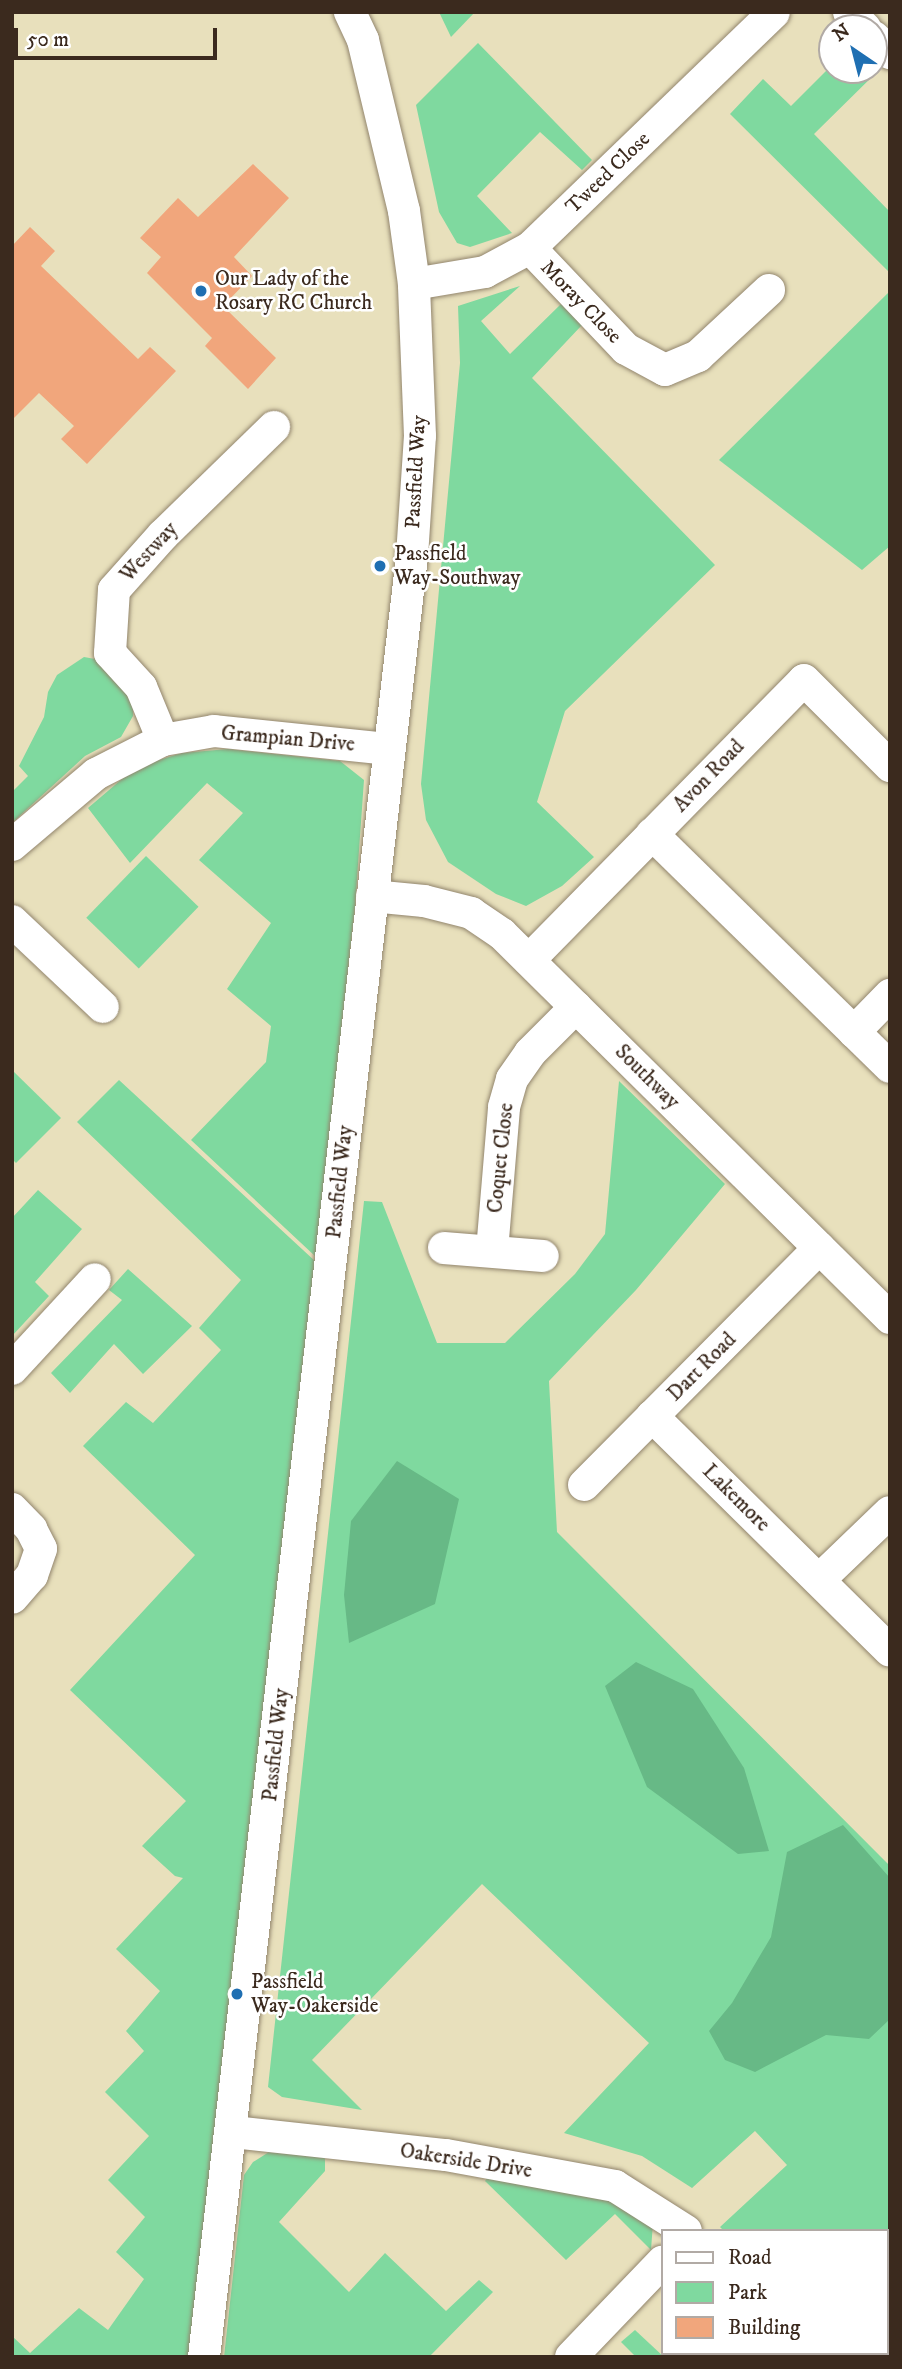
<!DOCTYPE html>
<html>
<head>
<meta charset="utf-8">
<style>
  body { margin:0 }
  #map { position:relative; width:902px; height:2369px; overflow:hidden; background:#e8e0bc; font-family:"IM FELL DW Pica",serif }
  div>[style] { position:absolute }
  .green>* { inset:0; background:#7fd99f; transform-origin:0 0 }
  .forest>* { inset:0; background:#67b986 }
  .building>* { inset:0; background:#f1a67c }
  .roads { filter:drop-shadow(0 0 2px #92856d) drop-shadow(0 0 2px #92856d) }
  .minor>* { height:32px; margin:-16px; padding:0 16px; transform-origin:16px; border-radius:16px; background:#fff }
  .dots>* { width:19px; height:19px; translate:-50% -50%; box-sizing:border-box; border:4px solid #fff; border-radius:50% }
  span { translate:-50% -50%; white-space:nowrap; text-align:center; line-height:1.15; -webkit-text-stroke:5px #fff; paint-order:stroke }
  .street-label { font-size:21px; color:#3b2a1e }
  .poi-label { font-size:21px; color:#3b2a1e }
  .left { translate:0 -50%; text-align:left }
  .frame { position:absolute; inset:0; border:14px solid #3b2a1e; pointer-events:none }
  .legend { position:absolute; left:661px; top:2229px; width:228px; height:126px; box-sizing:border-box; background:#fff; border:2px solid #b1aaa5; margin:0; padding:9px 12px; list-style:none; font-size:21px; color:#3b2a1e }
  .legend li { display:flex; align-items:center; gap:14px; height:35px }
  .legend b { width:35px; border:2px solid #b1aaa5 }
  .north { position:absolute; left:818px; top:14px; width:70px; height:70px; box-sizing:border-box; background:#fff; border:2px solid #b1aaa5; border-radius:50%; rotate:325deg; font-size:19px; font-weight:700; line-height:28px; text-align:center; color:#3b2a1e }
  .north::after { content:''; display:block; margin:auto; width:24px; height:32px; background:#1f6fb2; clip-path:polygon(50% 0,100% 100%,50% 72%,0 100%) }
  .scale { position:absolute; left:14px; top:28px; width:203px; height:32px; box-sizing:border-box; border:4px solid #3b2a1e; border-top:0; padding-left:9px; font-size:21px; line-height:24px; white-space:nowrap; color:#3b2a1e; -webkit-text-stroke:5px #fff; paint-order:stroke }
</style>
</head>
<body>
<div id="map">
  <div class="green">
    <div style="clip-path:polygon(439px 12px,475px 12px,451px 37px)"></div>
    <div style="clip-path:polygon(478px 43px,592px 160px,582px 170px,540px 132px,477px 196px,512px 233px,470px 247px,457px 243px,439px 212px,416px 105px)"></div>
    <div style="clip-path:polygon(874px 59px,882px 67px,814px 134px,890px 212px,890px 273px,730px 114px,763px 79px,791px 106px,832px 65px,832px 70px,874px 70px)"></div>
    <div style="clip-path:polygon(520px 286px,481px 321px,510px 354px,561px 304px,582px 325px,532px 378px,715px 565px,565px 711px,537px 802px,594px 857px,562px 886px,526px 906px,496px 894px,448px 862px,426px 820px,421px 784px,460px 363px,458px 306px)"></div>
    <div style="clip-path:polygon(890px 291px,890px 546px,862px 570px,719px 460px)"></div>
    <div style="clip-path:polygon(84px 657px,106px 661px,133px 694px,133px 716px,121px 737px,85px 756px,12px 823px,12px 792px,28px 776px,19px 766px,44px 717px,48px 692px,57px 675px)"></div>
    <div style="clip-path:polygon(228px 749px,340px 761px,364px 780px,355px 907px,316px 1257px,191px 1140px,266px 1062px,271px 1026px,227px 989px,271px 923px,199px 860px,243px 813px,207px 783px,130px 863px,88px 808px,136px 767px,182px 753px)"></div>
    <div style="left:146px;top:856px;width:73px;height:86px;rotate:44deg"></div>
    <div style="clip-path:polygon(12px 1070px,61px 1118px,16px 1163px,12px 1159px)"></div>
    <div style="clip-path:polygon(119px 1080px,316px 1262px,191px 2357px,12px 2357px,12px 2336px,30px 2353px,79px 2308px,108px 2330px,144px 2279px,116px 2252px,145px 2217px,108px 2180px,149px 2136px,105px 2092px,144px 2051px,126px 2031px,160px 1991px,116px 1949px,183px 1878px,175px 1876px,142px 1846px,186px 1801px,70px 1690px,195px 1555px,83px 1446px,126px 1402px,153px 1423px,221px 1350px,199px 1328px,241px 1280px,77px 1122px)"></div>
    <div style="clip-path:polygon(619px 1081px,725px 1184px,636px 1290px,549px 1381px,557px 1532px,890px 1866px,890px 2357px,844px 2353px,886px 2353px,886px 2231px,724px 2231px,720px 2227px,787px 2165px,755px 2131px,692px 2188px,642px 2156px,564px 2133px,649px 2043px,482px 1884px,312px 2060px,362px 2110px,282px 2097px,268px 2087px,364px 1201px,382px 1202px,437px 1343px,505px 1343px,575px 1274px,605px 1234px)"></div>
    <div style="clip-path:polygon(38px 1190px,82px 1229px,35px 1282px,49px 1296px,12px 1336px,12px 1218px)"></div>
    <div style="clip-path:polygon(128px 1269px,192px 1326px,143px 1374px,114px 1344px,70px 1393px,51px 1373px,122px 1300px,109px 1290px)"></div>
    <div style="clip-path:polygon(269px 2152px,325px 2157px,325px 2171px,279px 2222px,349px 2292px,385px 2253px,446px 2311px,479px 2280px,493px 2292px,429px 2357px,224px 2357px,244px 2175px,253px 2162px)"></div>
    <div style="clip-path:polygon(488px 2177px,605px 2194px,653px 2223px,651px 2250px,615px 2214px,566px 2260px,485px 2181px)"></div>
    <div style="clip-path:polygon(635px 2330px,664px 2357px,636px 2357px,621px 2342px)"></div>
    <div style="left:695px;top:2353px;width:95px;height:5px"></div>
  </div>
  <div class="forest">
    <div style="clip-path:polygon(397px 1461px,459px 1499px,435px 1604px,349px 1643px,344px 1595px,351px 1521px)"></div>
    <div style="clip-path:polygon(636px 1662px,693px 1689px,744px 1768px,769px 1851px,738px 1854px,647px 1787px,605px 1686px)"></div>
    <div style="clip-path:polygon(843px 1825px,890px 1878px,890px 2019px,869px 2039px,826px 2035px,755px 2072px,725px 2060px,709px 2031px,732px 2003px,771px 1937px,787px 1852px)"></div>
  </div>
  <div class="building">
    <div style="clip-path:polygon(253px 164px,289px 198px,234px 257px,252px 276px,223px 306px,276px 358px,248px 389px,205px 346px,212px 338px,147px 273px,161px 257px,140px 238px,178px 198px,198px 217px)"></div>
    <div style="clip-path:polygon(30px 227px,55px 251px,41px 266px,138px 359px,150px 347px,176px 371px,87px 464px,61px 439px,74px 426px,39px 393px,12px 420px,12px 246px)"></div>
  </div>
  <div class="roads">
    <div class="minor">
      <div style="left:849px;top:12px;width:23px;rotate:45deg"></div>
      <div style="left:874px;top:37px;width:23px;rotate:45deg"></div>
      <div style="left:530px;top:248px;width:139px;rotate:46.5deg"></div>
      <div style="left:626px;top:349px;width:44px;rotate:28.3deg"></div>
      <div style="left:665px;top:370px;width:36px;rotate:-23deg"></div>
      <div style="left:698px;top:356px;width:97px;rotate:-42.9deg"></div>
      <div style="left:414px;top:284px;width:72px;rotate:-9.6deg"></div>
      <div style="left:485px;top:272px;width:51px;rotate:-28.1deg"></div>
      <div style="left:530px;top:248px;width:339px;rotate:-44deg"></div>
      <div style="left:163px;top:740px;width:57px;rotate:-112.5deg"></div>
      <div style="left:141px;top:687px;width:46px;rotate:-132.4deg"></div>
      <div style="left:110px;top:653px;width:63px;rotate:-86.4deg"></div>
      <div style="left:114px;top:590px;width:74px;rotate:-48.3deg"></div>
      <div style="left:163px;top:535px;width:155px;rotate:-44.2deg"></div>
      <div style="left:652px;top:834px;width:333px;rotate:44.4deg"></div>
      <div style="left:12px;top:845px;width:110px;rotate:-40.2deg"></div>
      <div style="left:96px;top:774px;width:75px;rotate:-26.9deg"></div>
      <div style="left:163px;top:740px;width:52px;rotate:-10deg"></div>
      <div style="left:214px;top:731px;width:175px;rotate:5.9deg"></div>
      <div style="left:372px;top:896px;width:52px;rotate:5.5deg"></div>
      <div style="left:424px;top:901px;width:49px;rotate:14.3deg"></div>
      <div style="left:471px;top:913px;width:37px;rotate:34deg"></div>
      <div style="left:502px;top:934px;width:546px;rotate:44.7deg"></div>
      <div style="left:12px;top:921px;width:125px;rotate:43.4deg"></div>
      <div style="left:529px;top:960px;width:392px;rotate:-45.5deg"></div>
      <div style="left:804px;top:680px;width:122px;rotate:45deg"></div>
      <div style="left:854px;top:1032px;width:52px;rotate:-45.8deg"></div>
      <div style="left:444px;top:1248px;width:99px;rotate:4.6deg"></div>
      <div style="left:492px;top:1251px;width:144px;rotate:-85.2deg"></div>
      <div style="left:504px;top:1107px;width:29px;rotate:-74deg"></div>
      <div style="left:512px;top:1079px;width:32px;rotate:-55deg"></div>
      <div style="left:530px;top:1053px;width:65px;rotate:-45deg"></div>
      <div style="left:12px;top:1369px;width:122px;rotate:-47.3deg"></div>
      <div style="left:652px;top:1416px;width:334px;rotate:44.6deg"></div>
      <div style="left:584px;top:1485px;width:334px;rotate:-45.2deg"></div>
      <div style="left:12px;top:1509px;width:28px;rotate:46deg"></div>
      <div style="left:31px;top:1529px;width:22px;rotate:63deg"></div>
      <div style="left:41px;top:1549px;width:28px;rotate:109deg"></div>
      <div style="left:32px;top:1575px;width:30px;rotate:131deg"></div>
      <div style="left:819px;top:1580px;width:98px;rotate:-43.8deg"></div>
      <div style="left:233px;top:2132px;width:214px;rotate:6.2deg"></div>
      <div style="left:446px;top:2155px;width:172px;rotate:10.4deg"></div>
      <div style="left:615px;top:2186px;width:84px;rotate:32.4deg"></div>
      <div style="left:813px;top:2353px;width:5px;rotate:53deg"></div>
      <div style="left:204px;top:2357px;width:1813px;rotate:-83.41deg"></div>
      <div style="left:412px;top:556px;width:120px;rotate:-86.2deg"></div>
      <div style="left:420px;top:436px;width:152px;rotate:-92.3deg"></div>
      <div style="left:414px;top:284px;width:74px;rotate:-97.8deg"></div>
      <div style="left:404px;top:211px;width:176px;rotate:-103.5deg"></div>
      <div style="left:363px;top:40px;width:31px;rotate:-115deg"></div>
      <div style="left:571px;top:2357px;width:132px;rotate:-46.2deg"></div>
    </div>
  </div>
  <div class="dots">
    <div style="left:201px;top:291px;background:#1f6fb2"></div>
    <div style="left:380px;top:566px;background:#1f6fb2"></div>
    <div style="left:237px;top:1994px;background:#1f6fb2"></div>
  </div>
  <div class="street-label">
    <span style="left:608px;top:173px;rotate:-44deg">Tweed Close</span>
    <span style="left:581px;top:302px;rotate:46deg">Moray Close</span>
    <span style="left:416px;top:472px;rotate:-87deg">Passfield Way</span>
    <span style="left:149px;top:552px;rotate:-47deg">Westway</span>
    <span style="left:288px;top:739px;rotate:5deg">Grampian Drive</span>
    <span style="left:709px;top:776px;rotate:-46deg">Avon Road</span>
    <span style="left:647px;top:1077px;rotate:45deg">Southway</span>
    <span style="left:501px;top:1158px;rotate:-84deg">Coquet Close</span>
    <span style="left:340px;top:1182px;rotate:-84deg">Passfield Way</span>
    <span style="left:702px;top:1367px;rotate:-45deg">Dart Road</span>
    <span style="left:736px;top:1498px;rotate:45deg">Lakemore</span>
    <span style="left:276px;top:1745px;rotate:-84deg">Passfield Way</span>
    <span style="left:466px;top:2161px;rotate:9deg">Oakerside Drive</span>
  </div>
  <div class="poi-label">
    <span class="left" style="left:215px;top:291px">Our Lady of the<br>Rosary RC Church</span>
    <span class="left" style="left:394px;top:566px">Passfield<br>Way-Southway</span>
    <span class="left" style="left:251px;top:1994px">Passfield<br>Way-Oakerside</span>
  </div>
  <div class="frame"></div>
  <ul class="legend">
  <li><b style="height:9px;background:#fff"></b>Road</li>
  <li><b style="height:19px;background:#7fd99f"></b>Park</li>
  <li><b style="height:19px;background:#f1a67c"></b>Building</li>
  </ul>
  <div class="north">N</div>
  <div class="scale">50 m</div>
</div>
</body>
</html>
